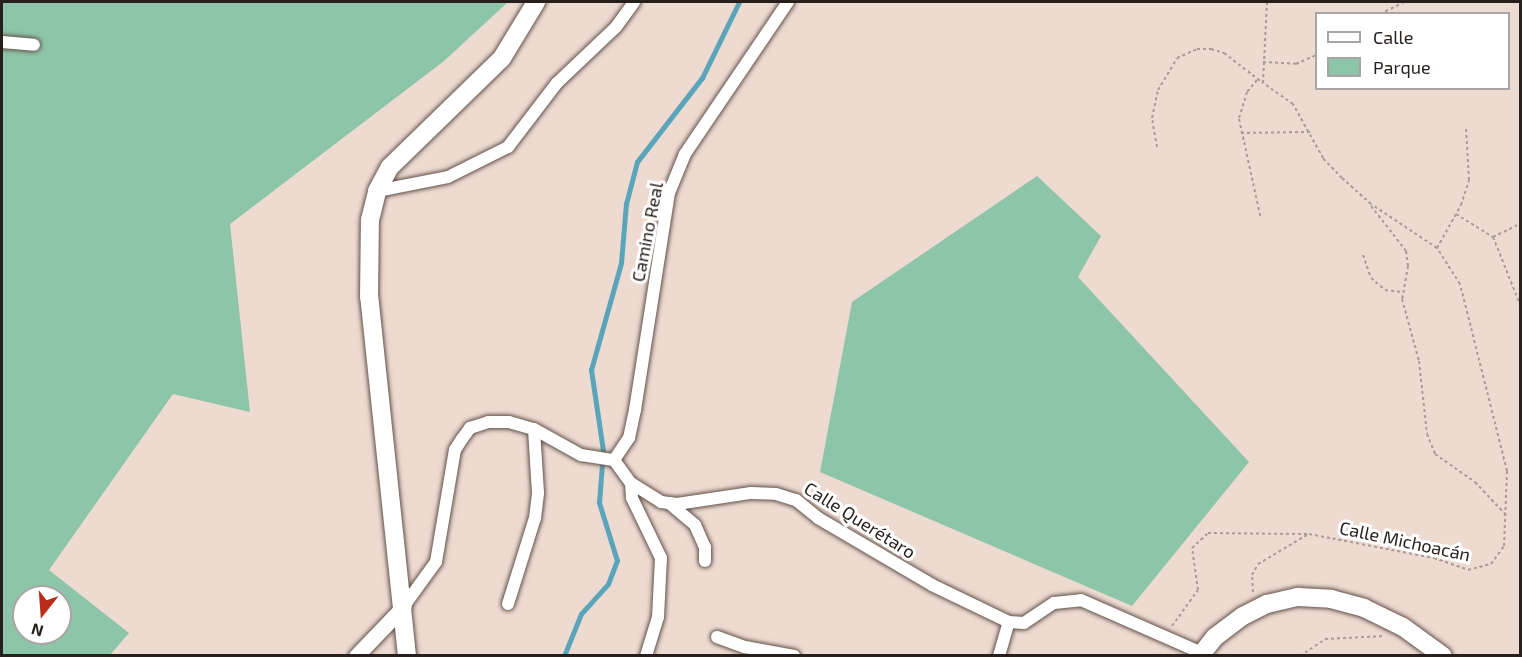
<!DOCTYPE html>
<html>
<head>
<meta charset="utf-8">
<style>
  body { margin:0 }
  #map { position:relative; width:1522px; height:657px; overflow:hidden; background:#eddad1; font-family:"Exo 2",sans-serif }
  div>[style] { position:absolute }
  .green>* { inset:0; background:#8dc5a8 }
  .stream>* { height:4.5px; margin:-2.25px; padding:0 2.25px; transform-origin:2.25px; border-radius:2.25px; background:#5ba5bb }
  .path>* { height:2px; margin-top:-1px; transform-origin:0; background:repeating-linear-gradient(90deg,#aa9b94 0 3px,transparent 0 6px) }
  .roads { filter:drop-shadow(0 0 2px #62524a) drop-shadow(0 0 2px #62524a) }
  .minor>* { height:12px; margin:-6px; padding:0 6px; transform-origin:6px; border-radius:6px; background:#fff }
  .tertiary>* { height:15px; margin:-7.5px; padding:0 7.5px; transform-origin:7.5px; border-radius:7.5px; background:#fff }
  .secondary>* { height:18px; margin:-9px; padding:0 9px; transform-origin:9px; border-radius:9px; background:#fff }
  span { translate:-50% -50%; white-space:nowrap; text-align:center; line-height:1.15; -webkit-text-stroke:6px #fff; paint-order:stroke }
  .street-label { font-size:18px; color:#261f1c }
  .frame { position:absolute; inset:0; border:3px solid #261f1c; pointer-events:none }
  .legend { position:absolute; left:1315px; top:12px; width:195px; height:78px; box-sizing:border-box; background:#fff; border:2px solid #a8a5a4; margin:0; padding:8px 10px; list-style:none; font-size:18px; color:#261f1c }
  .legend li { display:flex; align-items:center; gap:12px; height:30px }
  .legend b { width:30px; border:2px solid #a8a5a4 }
  .north { position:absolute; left:12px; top:585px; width:60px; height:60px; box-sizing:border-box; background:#fff; border:2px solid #a8a5a4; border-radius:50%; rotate:197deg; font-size:16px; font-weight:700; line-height:24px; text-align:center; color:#261f1c }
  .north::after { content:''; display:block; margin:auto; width:21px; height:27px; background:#ba2e19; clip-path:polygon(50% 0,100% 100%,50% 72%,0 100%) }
</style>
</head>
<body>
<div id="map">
  <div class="green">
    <div style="clip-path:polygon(evenodd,2px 2px,508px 2px,444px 61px,230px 224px,250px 412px,173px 394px,49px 570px,129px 633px,110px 655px,2px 655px,2px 2px,24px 597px,60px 597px,60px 633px,24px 633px,24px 597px)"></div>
    <div style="clip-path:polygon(1037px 176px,1101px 236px,1078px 277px,1249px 462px,1132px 606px,820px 472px,852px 302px)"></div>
  </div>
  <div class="stream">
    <div style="left:564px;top:656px;width:45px;rotate:-68deg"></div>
    <div style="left:581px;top:614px;width:40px;rotate:-48deg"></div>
    <div style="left:608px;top:584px;width:25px;rotate:-69deg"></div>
    <div style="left:617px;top:561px;width:61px;rotate:-107.2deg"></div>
    <div style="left:599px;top:503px;width:52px;rotate:-85.6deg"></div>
    <div style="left:603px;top:451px;width:82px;rotate:-98.4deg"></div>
    <div style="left:591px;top:370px;width:111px;rotate:-74.3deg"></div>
    <div style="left:621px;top:263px;width:59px;rotate:-85.2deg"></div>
    <div style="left:626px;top:204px;width:43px;rotate:-75.3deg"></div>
    <div style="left:637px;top:162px;width:106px;rotate:-52.3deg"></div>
    <div style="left:702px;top:78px;width:85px;rotate:-64deg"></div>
  </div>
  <div class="path">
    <div style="left:1380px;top:14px;width:28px;rotate:-26deg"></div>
    <div style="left:1263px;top:62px;width:33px;rotate:3deg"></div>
    <div style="left:1296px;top:64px;width:22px;rotate:-24deg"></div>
    <div style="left:1257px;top:80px;width:16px;rotate:130deg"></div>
    <div style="left:1247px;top:92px;width:28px;rotate:107deg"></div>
    <div style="left:1239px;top:119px;width:102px;rotate:77.6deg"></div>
    <div style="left:1241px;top:133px;width:69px;rotate:-0.8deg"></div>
    <div style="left:1157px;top:147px;width:29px;rotate:-100deg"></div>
    <div style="left:1152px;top:118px;width:29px;rotate:-78deg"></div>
    <div style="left:1158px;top:90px;width:37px;rotate:-59deg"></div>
    <div style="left:1177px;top:58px;width:22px;rotate:-24deg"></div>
    <div style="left:1197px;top:49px;width:14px"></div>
    <div style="left:1211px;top:49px;width:14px;rotate:17deg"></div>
    <div style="left:1224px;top:53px;width:49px;rotate:37.6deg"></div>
    <div style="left:1371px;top:206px;width:57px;rotate:52.1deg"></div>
    <div style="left:1406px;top:251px;width:15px;rotate:82deg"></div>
    <div style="left:1408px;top:266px;width:34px;rotate:100deg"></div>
    <div style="left:1402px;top:299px;width:64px;rotate:74.7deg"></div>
    <div style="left:1419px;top:361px;width:73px;rotate:83.7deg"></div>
    <div style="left:1427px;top:434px;width:22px;rotate:68deg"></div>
    <div style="left:1435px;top:454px;width:49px;rotate:35deg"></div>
    <div style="left:1475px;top:482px;width:45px;rotate:46.8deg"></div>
    <div style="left:1456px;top:214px;width:44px;rotate:31.9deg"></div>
    <div style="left:1493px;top:237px;width:72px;rotate:68.1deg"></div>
    <div style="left:1493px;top:237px;width:30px;rotate:-26deg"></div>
    <div style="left:1437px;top:248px;width:49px;rotate:-60.8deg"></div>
    <div style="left:1461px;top:205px;width:26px;rotate:-72deg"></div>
    <div style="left:1469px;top:180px;width:52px;rotate:-93.3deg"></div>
    <div style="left:1363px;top:255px;width:24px;rotate:71deg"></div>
    <div style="left:1371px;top:278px;width:18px;rotate:41deg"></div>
    <div style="left:1385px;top:290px;width:17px;rotate:7deg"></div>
    <div style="left:1253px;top:592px;width:17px;rotate:-93deg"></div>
    <div style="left:1252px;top:575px;width:13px;rotate:-61deg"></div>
    <div style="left:1258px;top:564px;width:57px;rotate:-30.6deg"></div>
    <div style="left:1172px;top:626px;width:44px;rotate:-54.2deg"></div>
    <div style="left:1198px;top:590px;width:42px;rotate:-98.1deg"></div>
    <div style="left:1192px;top:548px;width:22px;rotate:-43deg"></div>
    <div style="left:1208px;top:533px;width:101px;rotate:0.6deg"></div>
    <div style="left:1309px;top:534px;width:127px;rotate:10.9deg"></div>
    <div style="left:1434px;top:558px;width:36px;rotate:19deg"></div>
    <div style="left:1468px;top:570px;width:24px;rotate:-15deg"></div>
    <div style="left:1491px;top:564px;width:22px;rotate:-54deg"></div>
    <div style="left:1504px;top:546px;width:75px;rotate:-87.7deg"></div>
    <div style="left:1507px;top:471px;width:193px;rotate:-104.1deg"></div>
    <div style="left:1460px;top:284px;width:43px;rotate:-122.6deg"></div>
    <div style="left:1437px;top:248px;width:79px;rotate:-146.3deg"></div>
    <div style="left:1371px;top:204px;width:39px;rotate:-138deg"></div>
    <div style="left:1342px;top:178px;width:28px;rotate:-134deg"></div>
    <div style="left:1323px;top:158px;width:62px;rotate:-119.1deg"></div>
    <div style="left:1293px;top:104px;width:37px;rotate:-145deg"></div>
    <div style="left:1263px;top:83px;width:81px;rotate:-87.2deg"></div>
    <div style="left:1300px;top:656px;width:30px;rotate:-34deg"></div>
    <div style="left:1325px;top:639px;width:59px;rotate:-2.9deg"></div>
  </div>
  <div class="roads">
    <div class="minor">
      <div style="left:2px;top:42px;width:32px;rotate:5deg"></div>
      <div style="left:377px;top:191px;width:72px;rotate:-11.2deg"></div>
      <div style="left:448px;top:177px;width:67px;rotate:-26.6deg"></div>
      <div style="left:508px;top:147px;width:81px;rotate:-52.6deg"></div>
      <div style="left:557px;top:83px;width:81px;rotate:-43.5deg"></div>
      <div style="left:616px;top:27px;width:31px;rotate:-54deg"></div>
      <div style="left:614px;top:460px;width:27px;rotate:-56deg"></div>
      <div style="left:629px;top:438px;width:29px;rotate:-78deg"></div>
      <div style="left:635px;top:410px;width:220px;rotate:-81.1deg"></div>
      <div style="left:669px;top:193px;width:42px;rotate:-67.7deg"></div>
      <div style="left:685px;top:154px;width:184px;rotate:-55.9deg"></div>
      <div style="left:631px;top:483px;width:15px;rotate:86deg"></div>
      <div style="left:632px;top:498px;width:67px;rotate:64.2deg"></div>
      <div style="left:661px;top:558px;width:59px;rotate:92.9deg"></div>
      <div style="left:658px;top:617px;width:41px;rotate:107.1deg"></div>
      <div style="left:669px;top:503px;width:34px;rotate:40deg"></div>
      <div style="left:695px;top:525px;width:24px;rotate:66deg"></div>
      <div style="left:705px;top:547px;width:14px;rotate:90deg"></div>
      <div style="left:508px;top:604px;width:90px;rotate:-72.6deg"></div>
      <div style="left:535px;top:518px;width:25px;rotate:-83deg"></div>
      <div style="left:538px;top:493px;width:64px;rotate:-93.6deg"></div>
      <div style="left:404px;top:606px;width:54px;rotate:-54deg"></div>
      <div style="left:436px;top:562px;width:114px;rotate:-80.4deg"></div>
      <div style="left:455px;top:450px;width:13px;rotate:-58deg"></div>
      <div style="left:462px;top:439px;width:14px;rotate:-54deg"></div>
      <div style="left:470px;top:428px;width:19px;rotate:-18deg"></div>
      <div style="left:488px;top:422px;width:21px"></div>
      <div style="left:509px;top:422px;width:26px;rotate:16deg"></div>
      <div style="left:534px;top:429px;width:54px;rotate:29deg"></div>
      <div style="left:581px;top:455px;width:33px;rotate:9deg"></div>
      <div style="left:614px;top:460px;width:29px;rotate:54deg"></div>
      <div style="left:631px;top:483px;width:36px;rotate:32deg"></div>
      <div style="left:661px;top:502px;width:16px;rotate:7deg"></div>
      <div style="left:677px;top:504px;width:75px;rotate:-8.5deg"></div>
      <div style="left:751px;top:493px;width:25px;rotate:2deg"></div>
      <div style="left:776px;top:494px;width:21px;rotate:17deg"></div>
      <div style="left:796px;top:500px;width:28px;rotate:39deg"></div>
      <div style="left:818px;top:518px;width:132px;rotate:30.4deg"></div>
      <div style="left:932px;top:585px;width:85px;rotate:25.7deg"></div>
      <div style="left:1009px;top:622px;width:15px;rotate:4deg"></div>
      <div style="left:1024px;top:623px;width:36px;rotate:-34deg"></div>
      <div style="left:1054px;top:603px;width:27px;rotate:-6deg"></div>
      <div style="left:1081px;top:600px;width:132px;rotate:23.7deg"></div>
      <div style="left:717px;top:637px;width:30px;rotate:20deg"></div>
      <div style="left:745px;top:647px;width:50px;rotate:10.4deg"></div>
      <div style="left:999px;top:656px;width:35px;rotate:-74deg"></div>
    </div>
    <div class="tertiary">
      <div style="left:356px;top:656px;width:69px;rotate:-46.2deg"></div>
    </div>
    <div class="secondary">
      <div style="left:407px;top:656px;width:361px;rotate:-96deg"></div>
      <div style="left:369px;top:297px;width:77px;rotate:-89.3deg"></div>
      <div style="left:370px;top:220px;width:30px;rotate:-76deg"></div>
      <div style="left:377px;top:191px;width:27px;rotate:-62deg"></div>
      <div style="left:390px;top:167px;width:156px;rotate:-44.2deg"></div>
      <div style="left:502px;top:58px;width:66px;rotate:-58.7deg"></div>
      <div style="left:1200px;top:656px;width:24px;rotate:-52deg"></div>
      <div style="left:1215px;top:637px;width:35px;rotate:-37deg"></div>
      <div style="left:1243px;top:616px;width:27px;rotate:-27deg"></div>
      <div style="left:1267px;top:604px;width:32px;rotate:-13deg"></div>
      <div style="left:1298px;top:597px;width:33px;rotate:3deg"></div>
      <div style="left:1331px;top:599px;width:34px;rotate:15deg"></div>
      <div style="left:1364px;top:608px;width:43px;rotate:26deg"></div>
      <div style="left:1403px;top:627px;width:49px;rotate:35.9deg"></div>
    </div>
  </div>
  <div class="street-label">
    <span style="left:647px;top:232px;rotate:-79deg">Camino Real</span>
    <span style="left:860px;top:520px;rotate:32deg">Calle Querétaro</span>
    <span style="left:1405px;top:541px;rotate:12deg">Calle Michoacán</span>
  </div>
  <div class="frame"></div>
  <ul class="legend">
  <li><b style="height:8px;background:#fff"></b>Calle</li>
  <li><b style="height:16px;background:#8dc5a8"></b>Parque</li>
  </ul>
  <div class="north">N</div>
</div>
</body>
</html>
